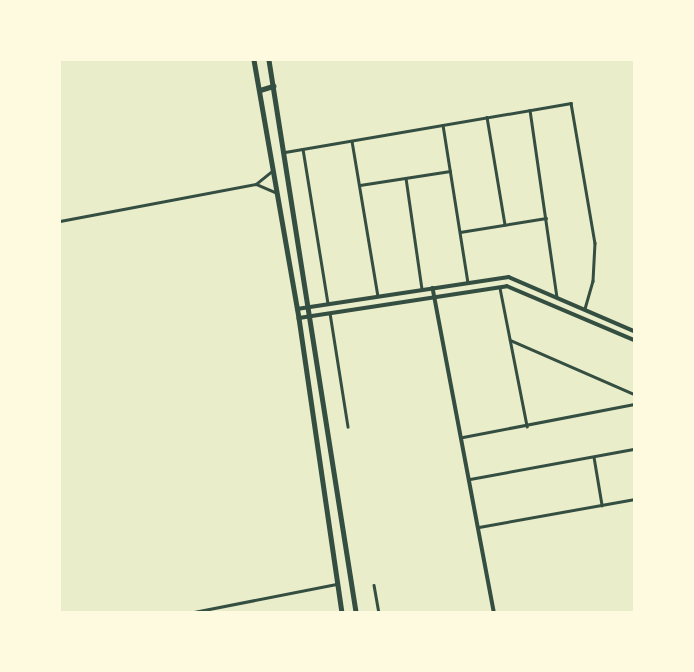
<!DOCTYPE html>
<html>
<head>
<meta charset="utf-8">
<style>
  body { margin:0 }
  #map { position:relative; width:694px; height:672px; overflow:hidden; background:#e9edc9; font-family:"Fira Sans Condensed",sans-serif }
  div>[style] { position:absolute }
  .minor>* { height:2.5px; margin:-1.25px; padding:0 1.25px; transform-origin:1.25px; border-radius:1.25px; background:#344e41 }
  .tertiary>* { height:3.5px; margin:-1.75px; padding:0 1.75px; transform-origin:1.75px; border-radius:1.75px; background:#344e41 }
  .secondary>* { height:3.5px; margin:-1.75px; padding:0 1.75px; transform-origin:1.75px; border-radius:1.75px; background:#344e41 }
  .primary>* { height:4.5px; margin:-2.25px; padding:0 2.25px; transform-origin:2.25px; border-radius:2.25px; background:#344e41 }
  span { translate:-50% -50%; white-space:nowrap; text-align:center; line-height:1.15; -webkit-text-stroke:7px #fefae0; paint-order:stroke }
  .frame { position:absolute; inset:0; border:61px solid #fefae0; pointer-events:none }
</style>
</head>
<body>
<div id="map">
  <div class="minor">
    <div style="left:530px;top:110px;width:189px;rotate:81.8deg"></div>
    <div style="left:487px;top:117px;width:109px;rotate:80.5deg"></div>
    <div style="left:443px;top:125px;width:160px;rotate:81deg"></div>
    <div style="left:352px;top:141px;width:157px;rotate:80.5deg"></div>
    <div style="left:303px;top:149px;width:156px;rotate:80.8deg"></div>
    <div style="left:285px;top:152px;width:290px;rotate:-9.7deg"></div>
    <div style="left:571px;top:103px;width:142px;rotate:80.3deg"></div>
    <div style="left:595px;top:243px;width:38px;rotate:93deg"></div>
    <div style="left:593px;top:281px;width:29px;rotate:106deg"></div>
    <div style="left:406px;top:178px;width:112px;rotate:81.8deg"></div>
    <div style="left:256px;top:184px;width:21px;rotate:23deg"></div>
    <div style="left:360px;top:185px;width:91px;rotate:-8.8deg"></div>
    <div style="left:60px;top:221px;width:199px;rotate:-10.7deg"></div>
    <div style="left:256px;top:184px;width:21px;rotate:-39deg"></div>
    <div style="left:460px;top:232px;width:87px;rotate:-9.2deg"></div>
    <div style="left:500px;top:288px;width:141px;rotate:78.9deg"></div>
    <div style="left:330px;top:313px;width:115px;rotate:81deg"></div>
    <div style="left:510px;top:340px;width:135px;rotate:23.5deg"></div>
    <div style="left:463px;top:437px;width:174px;rotate:-10.9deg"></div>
    <div style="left:594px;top:457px;width:49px;rotate:80.5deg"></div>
    <div style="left:470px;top:479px;width:167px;rotate:-10.4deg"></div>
    <div style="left:479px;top:527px;width:158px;rotate:-10.2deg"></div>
    <div style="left:374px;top:585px;width:27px;rotate:80deg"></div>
    <div style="left:194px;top:612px;width:146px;rotate:-11.1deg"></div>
  </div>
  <div class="tertiary">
    <div style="left:433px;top:288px;width:330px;rotate:79.3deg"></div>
  </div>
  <div class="secondary">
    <div style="left:297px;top:309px;width:214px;rotate:-8.6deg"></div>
    <div style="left:509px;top:277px;width:136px;rotate:23.4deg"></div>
    <div style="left:299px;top:318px;width:210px;rotate:-8.7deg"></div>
    <div style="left:507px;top:286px;width:138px;rotate:23deg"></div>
  </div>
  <div class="primary">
    <div style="left:254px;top:60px;width:262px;rotate:80.1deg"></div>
    <div style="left:299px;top:318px;width:297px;rotate:81.7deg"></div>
    <div style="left:269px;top:60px;width:559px;rotate:81.04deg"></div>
    <div style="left:260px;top:90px;width:14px;rotate:-17deg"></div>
  </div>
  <div class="frame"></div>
</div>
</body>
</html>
